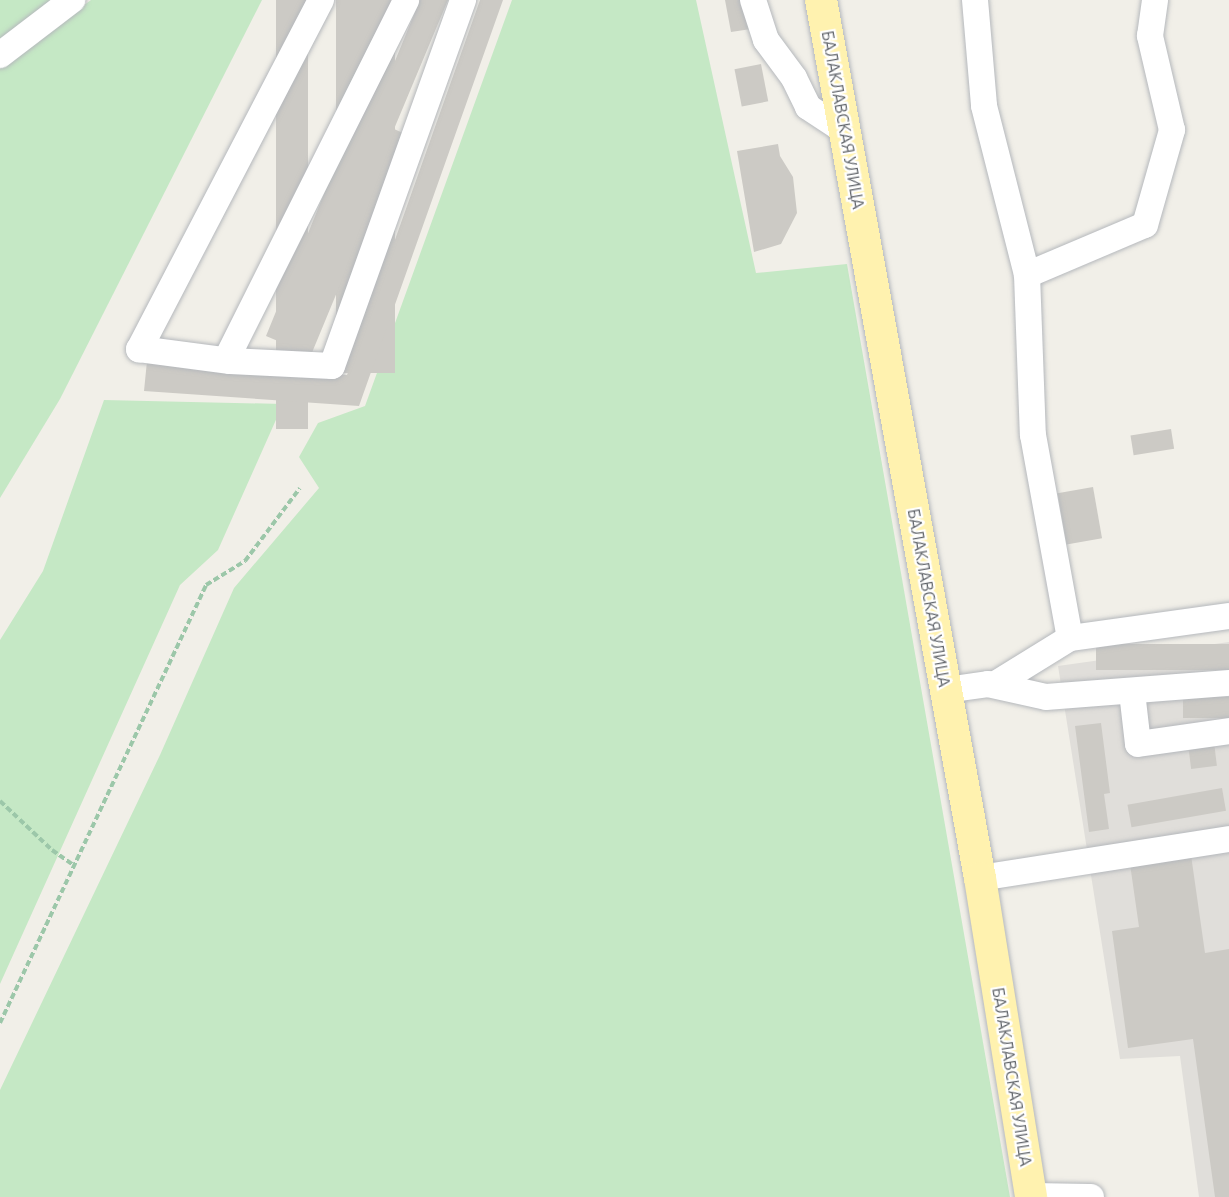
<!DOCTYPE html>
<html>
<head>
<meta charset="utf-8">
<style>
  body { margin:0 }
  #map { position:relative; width:1229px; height:1197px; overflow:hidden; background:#f1efe8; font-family:Ubuntu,sans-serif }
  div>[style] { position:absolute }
  .industrial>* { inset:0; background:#e0deda }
  .green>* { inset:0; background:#c5e8c5 }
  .building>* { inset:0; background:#cccac5; transform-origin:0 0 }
  .path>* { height:4px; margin-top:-2px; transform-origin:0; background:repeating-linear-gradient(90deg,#9cc7a9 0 6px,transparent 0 9px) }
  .roads { filter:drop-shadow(0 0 2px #b5b8bc) drop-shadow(0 0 2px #b5b8bc) }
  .minor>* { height:26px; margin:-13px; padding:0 13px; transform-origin:13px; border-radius:13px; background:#fff }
  .major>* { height:32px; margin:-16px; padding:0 16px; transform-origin:16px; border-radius:16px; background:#fff2af }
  span { translate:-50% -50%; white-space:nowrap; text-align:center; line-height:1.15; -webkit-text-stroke:4.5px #fff; paint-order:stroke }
  .street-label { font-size:16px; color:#5f6368 }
</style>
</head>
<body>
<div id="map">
  <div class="industrial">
    <div style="clip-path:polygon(1229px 642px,1229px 1197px,1199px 1197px,1180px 1056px,1120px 1059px,1058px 666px)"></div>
  </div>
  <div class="green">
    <div style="clip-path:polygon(0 0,59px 0,0 44px)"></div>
    <div style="clip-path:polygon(91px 0,262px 0,60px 399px,0 498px,0 66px)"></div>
    <div style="clip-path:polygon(512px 0,696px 0,756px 273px,847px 264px,1010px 1197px,0 1197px,0 1090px,160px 755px,234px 588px,319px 488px,299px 457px,318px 423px,365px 406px)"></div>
    <div style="clip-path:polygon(104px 400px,283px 404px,218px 550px,180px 585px,0 984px,0 640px,43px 571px)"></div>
  </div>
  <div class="building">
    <div style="left:276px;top:0;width:32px;height:429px"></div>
    <div style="left:336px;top:0;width:59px;height:373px"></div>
    <div style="clip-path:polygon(420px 0,448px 0,394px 129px,403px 133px,311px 355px,266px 336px,353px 123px,367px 129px)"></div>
    <div style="clip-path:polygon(480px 0,503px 0,359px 406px,144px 391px,147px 361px,347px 375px)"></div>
    <div style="clip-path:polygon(725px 0,766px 0,770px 26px,731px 32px)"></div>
    <div style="left:761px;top:64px;width:38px;height:27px;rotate:79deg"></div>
    <div style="clip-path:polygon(778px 144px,780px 156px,793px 177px,797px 213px,781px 244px,754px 252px,737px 151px)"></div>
    <div style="left:1171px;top:429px;width:20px;height:41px;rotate:81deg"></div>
    <div style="left:1093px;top:487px;width:52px;height:36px;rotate:80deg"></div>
    <div style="left:1229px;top:644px;width:26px;height:133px;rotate:90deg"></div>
    <div style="left:1229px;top:697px;width:21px;height:46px;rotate:90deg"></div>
    <div style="clip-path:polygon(1101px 723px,1110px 793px,1104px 794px,1109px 829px,1089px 832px,1075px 726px)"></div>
    <div style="left:1214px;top:742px;width:24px;height:26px;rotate:83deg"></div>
    <div style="left:1222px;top:788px;width:23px;height:96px;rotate:80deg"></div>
    <div style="clip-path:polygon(1191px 855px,1205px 953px,1229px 949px,1229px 1197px,1215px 1197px,1193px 1039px,1128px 1048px,1112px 931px,1139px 927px,1130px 864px)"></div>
  </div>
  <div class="path">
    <div style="left:0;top:801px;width:71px;rotate:43.3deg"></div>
    <div style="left:52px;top:850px;width:28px;rotate:35deg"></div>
    <div style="left:0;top:1023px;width:484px;rotate:-64.8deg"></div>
    <div style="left:206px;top:585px;width:46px;rotate:-31.6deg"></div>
    <div style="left:245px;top:561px;width:91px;rotate:-53deg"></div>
  </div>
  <div class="roads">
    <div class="minor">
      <div style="left:321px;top:0;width:394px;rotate:117.5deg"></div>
      <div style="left:139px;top:349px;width:92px;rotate:7.5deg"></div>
      <div style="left:230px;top:361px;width:102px;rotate:2.8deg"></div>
      <div style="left:332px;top:366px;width:389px;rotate:-70.3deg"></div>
      <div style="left:753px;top:0;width:42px;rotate:72deg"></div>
      <div style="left:766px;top:40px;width:47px;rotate:53.6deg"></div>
      <div style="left:794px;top:78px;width:32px;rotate:64deg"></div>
      <div style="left:808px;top:107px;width:45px;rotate:33.3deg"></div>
      <div style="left:975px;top:0;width:106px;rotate:85.1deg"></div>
      <div style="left:984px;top:106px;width:174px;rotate:75.7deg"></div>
      <div style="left:1027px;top:275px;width:160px;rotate:87.9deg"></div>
      <div style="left:1033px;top:435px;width:206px;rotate:79.7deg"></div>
      <div style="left:1070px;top:638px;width:89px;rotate:148.3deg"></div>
      <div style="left:0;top:55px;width:91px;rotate:-37.4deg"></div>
      <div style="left:1027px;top:275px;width:128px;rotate:-23deg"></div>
      <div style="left:1145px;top:225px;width:99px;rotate:-74.1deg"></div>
      <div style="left:1172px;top:130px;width:97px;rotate:-103.2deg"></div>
      <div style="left:1150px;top:36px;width:36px;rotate:-82deg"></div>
      <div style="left:226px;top:360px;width:402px;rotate:-63.4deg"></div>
      <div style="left:1070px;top:638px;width:161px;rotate:-7.9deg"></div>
      <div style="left:946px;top:690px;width:42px;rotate:-8.1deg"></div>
      <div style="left:988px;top:684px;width:59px;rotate:12.6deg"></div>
      <div style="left:1046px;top:697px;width:184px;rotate:-4.4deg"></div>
      <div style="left:1132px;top:692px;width:52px;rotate:83.4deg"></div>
      <div style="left:1138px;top:744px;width:92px;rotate:-8.1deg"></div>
      <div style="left:980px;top:878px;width:252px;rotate:-8.9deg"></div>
      <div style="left:1031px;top:1196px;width:60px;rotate:1deg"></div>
    </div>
    <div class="major">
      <div style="left:821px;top:0;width:892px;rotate:79.74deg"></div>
      <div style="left:980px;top:878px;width:323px;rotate:80.9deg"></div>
    </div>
  </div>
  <div class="street-label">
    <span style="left:843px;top:120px;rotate:80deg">БАЛАКЛАВСКАЯ УЛИЦА</span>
    <span style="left:929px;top:598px;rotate:80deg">БАЛАКЛАВСКАЯ УЛИЦА</span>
    <span style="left:1012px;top:1077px;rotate:81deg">БАЛАКЛАВСКАЯ УЛИЦА</span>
  </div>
</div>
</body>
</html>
